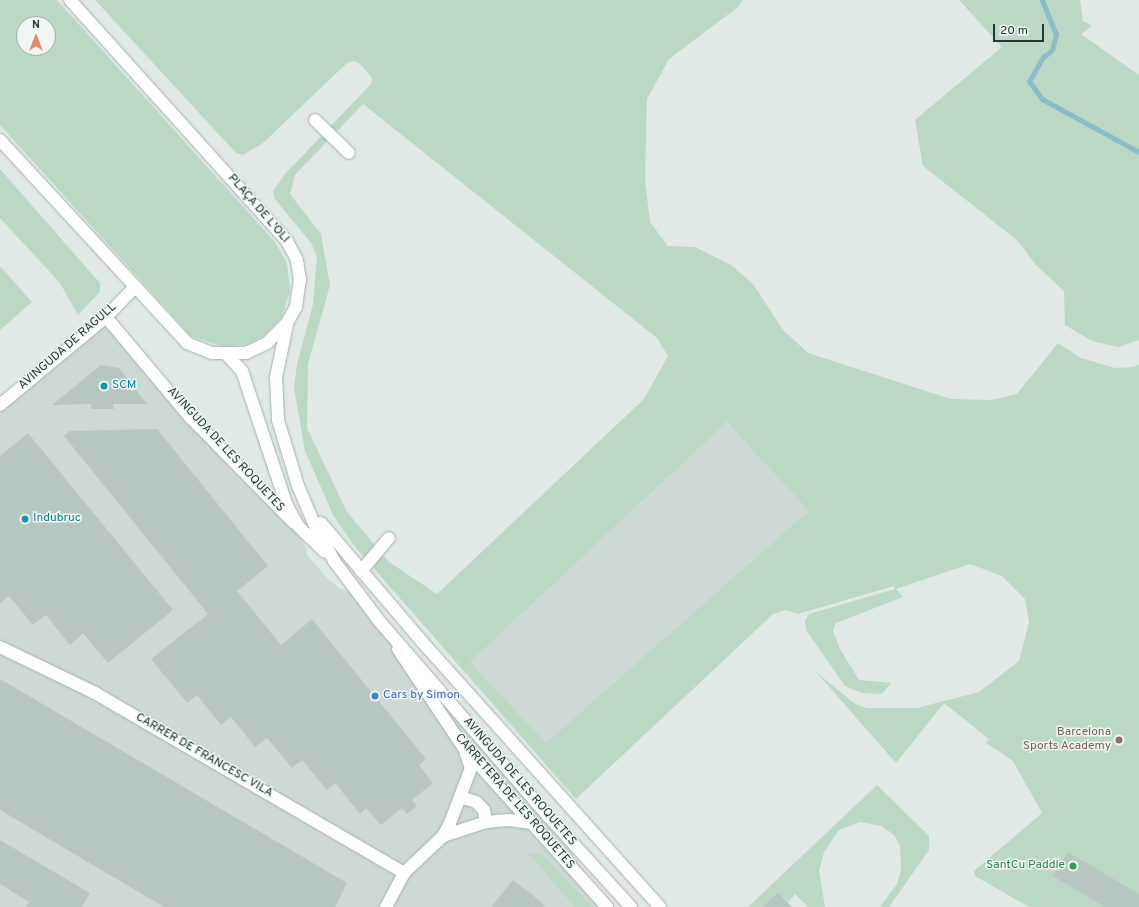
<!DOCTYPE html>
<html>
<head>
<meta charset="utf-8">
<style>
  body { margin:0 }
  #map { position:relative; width:1139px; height:907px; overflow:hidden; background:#e0e9e6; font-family:Overpass,sans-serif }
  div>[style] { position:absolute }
  .built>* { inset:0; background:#ced9d5; transform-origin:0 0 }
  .green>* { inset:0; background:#bbd8c5 }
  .stream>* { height:5px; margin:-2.5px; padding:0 2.5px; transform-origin:2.5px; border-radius:2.5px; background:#8dbcc9 }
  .building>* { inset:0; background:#b8c6c2 }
  .roads { filter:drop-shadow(0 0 1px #a3b0ad) drop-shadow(0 0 1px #a3b0ad) }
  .street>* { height:12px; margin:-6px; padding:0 6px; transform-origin:6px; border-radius:6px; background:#fff }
  .secondary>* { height:12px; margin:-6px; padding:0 6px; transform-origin:6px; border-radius:6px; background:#fff }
  .dots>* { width:11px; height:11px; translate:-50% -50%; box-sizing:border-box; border:2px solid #f0f6f3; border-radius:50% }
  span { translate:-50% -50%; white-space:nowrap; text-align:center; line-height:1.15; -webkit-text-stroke:3px #f0f6f3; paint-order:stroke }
  .street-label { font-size:12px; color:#223833 }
  .culture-label { font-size:12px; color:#0d838f }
  .left { translate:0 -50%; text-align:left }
  .shop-label { font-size:12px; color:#366cbe }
  .education-label { font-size:12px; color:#785e54 }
  .right { translate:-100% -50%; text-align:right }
  .leisure-label { font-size:12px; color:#27864d }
  .north { position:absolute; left:16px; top:16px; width:40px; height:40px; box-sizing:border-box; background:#f0f6f3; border:1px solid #9eaaa6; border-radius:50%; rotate:0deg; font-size:11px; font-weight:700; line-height:16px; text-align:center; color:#223833 }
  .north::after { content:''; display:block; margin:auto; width:14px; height:18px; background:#e38c64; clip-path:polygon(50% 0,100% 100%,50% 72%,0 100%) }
  .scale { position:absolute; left:993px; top:24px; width:51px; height:18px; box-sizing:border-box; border:2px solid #223833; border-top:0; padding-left:5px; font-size:12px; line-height:14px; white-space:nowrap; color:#223833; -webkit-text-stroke:3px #f0f6f3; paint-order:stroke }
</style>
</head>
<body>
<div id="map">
  <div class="built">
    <div style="clip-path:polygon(106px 317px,302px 537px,308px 556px,328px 579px,339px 588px,359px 593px,549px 817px,607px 907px,0 907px,0 405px)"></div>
    <div style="left:727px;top:422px;width:121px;height:352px;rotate:47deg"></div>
  </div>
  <div class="green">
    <div style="clip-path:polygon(evenodd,0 0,57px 0,275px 242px,287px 263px,290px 290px,282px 317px,266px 334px,249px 344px,224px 347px,191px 336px,0 125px,0 0,24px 24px,48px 24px,48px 48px,24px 48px,24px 24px)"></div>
    <div style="clip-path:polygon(evenodd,95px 0,743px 0,738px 7px,669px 59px,647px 99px,645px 180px,650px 222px,668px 246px,695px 247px,731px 265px,753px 284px,783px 330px,808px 353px,951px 399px,992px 400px,1017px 394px,1058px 343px,1081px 358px,1115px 368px,1134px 367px,1139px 364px,1139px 907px,1029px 907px,975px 876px,974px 871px,1042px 813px,1013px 761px,986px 743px,989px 739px,944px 703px,896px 763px,816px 672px,855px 704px,867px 708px,917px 708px,979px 692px,1019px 661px,1029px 622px,1025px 599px,1002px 576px,970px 564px,896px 589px,903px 597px,836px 623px,833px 631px,840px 649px,859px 680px,891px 683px,882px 694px,862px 693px,845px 686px,806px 630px,805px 621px,809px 614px,895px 589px,894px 586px,798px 614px,785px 610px,773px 614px,576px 799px,355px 547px,333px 515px,305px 451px,294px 388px,297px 364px,313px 304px,317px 257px,311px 243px,275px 199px,273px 191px,285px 174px,371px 84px,372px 78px,360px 64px,354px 61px,347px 63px,263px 143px,243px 155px,236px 153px,95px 0,363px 104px,657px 338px,668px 356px,644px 399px,437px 594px,389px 562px,347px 512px,307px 428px,308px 364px,330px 285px,321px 234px,290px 194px,295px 175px,363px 104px,95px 0,727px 422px,809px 511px,546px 743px,470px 662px,727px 422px)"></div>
    <div style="clip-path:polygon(959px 0,1080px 0,1083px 21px,1092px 26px,1081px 34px,1139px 75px,1139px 340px,1118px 347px,1092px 341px,1065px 325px,1064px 291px,1036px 265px,1018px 241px,923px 166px,915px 120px,1002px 47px)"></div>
    <div style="clip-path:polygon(0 169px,100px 283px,100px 292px,78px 315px,60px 283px,0 218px)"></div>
    <div style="clip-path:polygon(0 266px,32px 302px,0 330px)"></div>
    <div style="clip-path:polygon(877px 785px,929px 836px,929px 850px,889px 907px,880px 907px,897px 884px,901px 870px,900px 846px,894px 835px,882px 826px,860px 822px,839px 830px,824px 852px,819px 871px,825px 907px,808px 907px,795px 894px,788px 902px,778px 892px,762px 907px,748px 907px)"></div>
    <div style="clip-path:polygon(528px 853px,543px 855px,592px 907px,575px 907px)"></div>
  </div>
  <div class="stream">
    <div style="left:1042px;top:0;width:37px;rotate:68deg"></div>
    <div style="left:1056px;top:34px;width:16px;rotate:104deg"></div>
    <div style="left:1052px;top:50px;width:11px;rotate:142deg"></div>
    <div style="left:1043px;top:57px;width:28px;rotate:120deg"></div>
    <div style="left:1029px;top:81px;width:22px;rotate:54deg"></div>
    <div style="left:1042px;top:99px;width:111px;rotate:28.7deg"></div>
  </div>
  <div class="building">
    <div style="clip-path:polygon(101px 365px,119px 368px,147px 404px,113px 404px,114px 409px,91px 409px,91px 404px,52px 405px)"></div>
    <div style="clip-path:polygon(157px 429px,268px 566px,237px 591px,281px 645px,312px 619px,426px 759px,419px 765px,433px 783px,412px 800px,417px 806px,407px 814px,402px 808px,381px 825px,366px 808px,360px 814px,335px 783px,327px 790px,302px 760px,292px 768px,267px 738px,255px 747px,231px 717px,221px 725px,197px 695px,187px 703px,151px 659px,208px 614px,64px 436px,70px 431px)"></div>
    <div style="clip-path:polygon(28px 433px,173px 610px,108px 663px,83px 633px,70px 645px,46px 615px,33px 625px,9px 596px,0 603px,0 456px)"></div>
    <div style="clip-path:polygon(0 679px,347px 883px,335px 907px,164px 907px,0 810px)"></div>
    <div style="clip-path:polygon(0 840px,90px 893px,82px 907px,26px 907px,29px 902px,0 884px)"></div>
    <div style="clip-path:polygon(1068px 852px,1139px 894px,1139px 907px,1105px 907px,1053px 876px)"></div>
    <div style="clip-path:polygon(513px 880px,540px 901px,545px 907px,491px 907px)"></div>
    <div style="clip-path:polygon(778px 892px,792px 907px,762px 907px)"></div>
  </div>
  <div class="roads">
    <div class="street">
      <div style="left:315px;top:120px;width:47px;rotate:44.1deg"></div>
      <div style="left:106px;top:317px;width:131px;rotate:50deg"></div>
      <div style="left:190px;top:417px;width:148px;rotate:45.5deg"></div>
      <div style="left:0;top:405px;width:138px;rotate:-39.7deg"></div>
      <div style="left:106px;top:317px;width:42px;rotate:-46deg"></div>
      <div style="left:361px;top:571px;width:43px;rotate:-49.7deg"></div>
      <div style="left:0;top:647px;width:106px;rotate:25.8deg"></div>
      <div style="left:95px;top:693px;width:358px;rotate:30.2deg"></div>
      <div style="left:398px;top:649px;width:118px;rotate:56.4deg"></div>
      <div style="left:463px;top:747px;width:205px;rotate:48deg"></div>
      <div style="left:460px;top:797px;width:17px;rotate:17deg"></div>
      <div style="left:476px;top:802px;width:11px;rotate:45deg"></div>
      <div style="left:484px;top:810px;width:12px;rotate:81deg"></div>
      <div style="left:443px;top:836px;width:45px;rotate:-18deg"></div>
      <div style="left:486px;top:822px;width:23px;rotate:-5deg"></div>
      <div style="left:509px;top:820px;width:21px;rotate:8deg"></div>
      <div style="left:386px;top:907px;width:38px;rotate:-62deg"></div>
      <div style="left:404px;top:873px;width:54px;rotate:-43.5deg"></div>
      <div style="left:443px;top:836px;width:15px;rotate:-62deg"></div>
      <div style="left:450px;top:823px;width:59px;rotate:-69.1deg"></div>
      <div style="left:471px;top:768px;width:15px;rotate:-110deg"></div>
    </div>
    <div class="secondary">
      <div style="left:0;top:140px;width:276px;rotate:47.3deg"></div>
      <div style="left:187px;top:343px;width:27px;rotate:22deg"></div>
      <div style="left:212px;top:353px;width:34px"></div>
      <div style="left:246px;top:353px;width:23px;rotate:-25deg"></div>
      <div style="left:267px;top:343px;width:28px;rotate:-45deg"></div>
      <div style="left:287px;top:323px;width:18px;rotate:-61deg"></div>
      <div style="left:296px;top:307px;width:27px;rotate:-82deg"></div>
      <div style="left:300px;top:280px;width:20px;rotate:-99deg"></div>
      <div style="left:297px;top:260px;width:21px;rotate:-118deg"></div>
      <div style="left:287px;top:241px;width:324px;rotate:-132deg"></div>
      <div style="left:287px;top:325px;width:53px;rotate:101.9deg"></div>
      <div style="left:276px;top:377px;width:43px;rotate:87.3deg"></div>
      <div style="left:278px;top:420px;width:69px;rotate:73.1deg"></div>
      <div style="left:298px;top:486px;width:46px;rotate:66.8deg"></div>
      <div style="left:316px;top:528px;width:38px;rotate:61deg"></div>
      <div style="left:334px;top:561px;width:76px;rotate:53deg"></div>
      <div style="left:380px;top:622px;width:258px;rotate:49.1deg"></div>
      <div style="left:549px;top:817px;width:122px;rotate:47.7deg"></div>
      <div style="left:227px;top:355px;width:22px;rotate:47deg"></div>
      <div style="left:242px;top:371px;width:142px;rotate:71.6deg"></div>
      <div style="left:287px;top:506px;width:23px;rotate:61deg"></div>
      <div style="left:298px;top:526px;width:37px;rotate:44deg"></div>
      <div style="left:321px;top:523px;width:159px;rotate:49.6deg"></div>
      <div style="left:424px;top:644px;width:353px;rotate:48.1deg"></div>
      <div style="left:600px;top:899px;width:11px;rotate:49deg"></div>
    </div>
  </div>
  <div class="dots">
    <div style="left:104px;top:386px;background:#0f9aa8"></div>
    <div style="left:25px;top:519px;background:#0f9aa8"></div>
    <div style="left:375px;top:696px;background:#3f7fe0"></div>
    <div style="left:1119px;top:740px;background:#8d6e63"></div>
    <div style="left:1073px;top:866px;background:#2e9e5b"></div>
  </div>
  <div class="street-label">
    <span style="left:258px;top:209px;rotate:49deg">PLAÇA DE L'OLI</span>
    <span style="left:68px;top:347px;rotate:-41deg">AVINGUDA DE RAGULL</span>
    <span style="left:225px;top:450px;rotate:47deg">AVINGUDA DE LES ROQUETES</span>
    <span style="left:204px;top:756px;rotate:30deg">CARRER DE FRANCESC VILA</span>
    <span style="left:519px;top:782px;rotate:49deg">AVINGUDA DE LES ROQUETES</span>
    <span style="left:514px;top:802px;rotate:49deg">CARRETERA DE LES ROQUETES</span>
  </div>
  <div class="culture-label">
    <span class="left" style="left:112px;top:386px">SCM</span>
    <span class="left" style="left:33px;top:519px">Indubruc</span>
  </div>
  <div class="shop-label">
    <span class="left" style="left:383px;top:696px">Cars by Simon</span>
  </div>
  <div class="education-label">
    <span class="right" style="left:1111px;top:740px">Barcelona<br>Sports Academy</span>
  </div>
  <div class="leisure-label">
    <span class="right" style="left:1065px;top:866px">SantCu Paddle</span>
  </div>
  <div class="north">N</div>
  <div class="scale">20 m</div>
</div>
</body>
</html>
